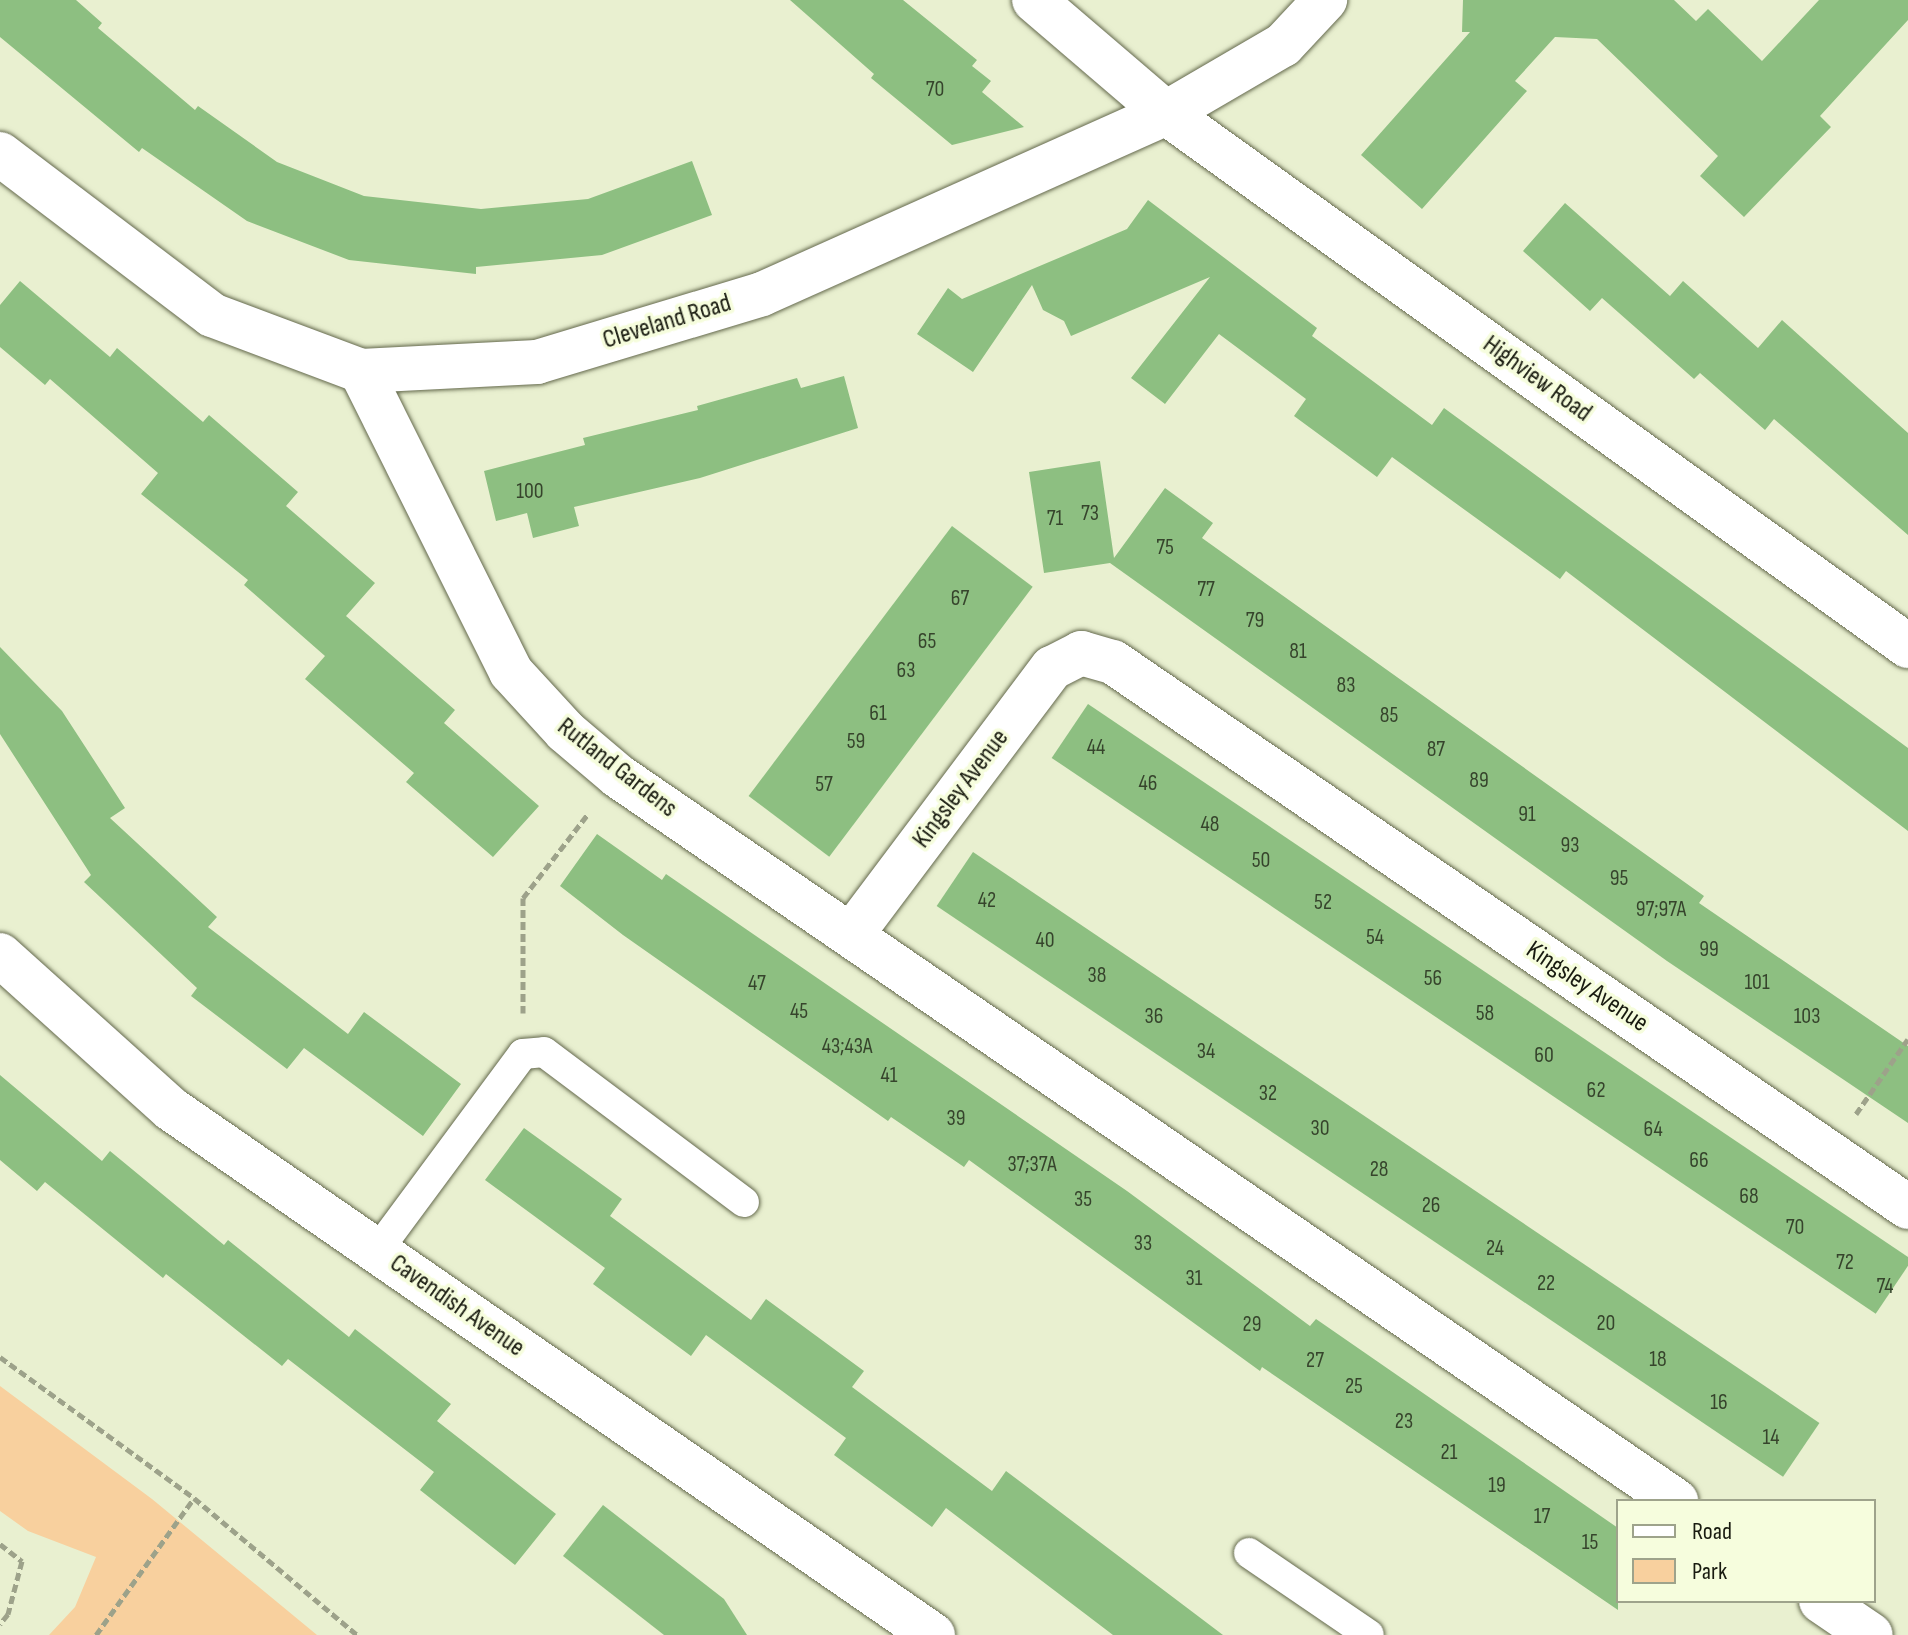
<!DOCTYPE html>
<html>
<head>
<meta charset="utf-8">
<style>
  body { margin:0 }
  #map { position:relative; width:1908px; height:1635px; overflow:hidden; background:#e9f0d0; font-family:"Sofia Sans Condensed",sans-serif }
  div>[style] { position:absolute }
  .green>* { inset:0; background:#f8d09e }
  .building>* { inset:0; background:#8dbf81; transform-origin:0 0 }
  .path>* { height:5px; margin-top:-2.5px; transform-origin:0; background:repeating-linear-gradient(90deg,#9da28a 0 8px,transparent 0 12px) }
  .roads { filter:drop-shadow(0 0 2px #64694d) drop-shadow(0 0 2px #64694d) }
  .service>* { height:30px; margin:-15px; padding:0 15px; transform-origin:15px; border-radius:15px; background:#fff }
  .minor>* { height:44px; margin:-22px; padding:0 22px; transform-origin:22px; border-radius:22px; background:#fff }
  span { translate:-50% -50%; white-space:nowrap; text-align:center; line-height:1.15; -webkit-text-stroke:7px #f6fddd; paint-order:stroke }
  .number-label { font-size:22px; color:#36442c }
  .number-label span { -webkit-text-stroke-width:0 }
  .street-label { font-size:26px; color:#191b10 }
  .legend { position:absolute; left:1616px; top:1499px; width:260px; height:104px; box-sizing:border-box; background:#f6fddd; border:2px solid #9ea38b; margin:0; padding:10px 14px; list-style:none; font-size:24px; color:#191b10 }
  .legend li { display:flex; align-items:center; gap:16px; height:40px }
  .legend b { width:40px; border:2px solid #9ea38b }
</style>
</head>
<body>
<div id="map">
  <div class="green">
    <div style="clip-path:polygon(0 1386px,152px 1499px,317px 1635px,49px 1635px,75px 1607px,96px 1557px,28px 1531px,0 1511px)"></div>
  </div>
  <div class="building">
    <div style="clip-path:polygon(0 0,76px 0,102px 23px,98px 28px,195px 110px,198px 106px,277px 162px,364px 196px,481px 209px,588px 199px,692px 161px,712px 215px,602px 255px,476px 267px,476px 274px,349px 260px,247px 221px,142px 148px,139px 152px,0 37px)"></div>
    <div style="clip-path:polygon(790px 0,903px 0,977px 60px,972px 66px,991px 81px,982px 92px,1024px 127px,952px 145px,871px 78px,874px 74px)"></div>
    <div style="clip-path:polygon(1463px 0,1674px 0,1696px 21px,1708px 9px,1762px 61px,1819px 0,1908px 0,1908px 20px,1820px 116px,1831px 127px,1744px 217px,1700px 176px,1718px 156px,1597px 39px,1555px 37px,1515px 81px,1527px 91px,1422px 209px,1361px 155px,1470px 32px,1462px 32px)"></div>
    <div style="clip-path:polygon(1148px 200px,1317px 328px,1312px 336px,1432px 425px,1444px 408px,1908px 748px,1908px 831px,1566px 571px,1560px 579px,1392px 457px,1377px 477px,1294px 416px,1306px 399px,1219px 334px,1165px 404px,1131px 378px,1210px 277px,1071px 336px,1064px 321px,1043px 310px,1032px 285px,973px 372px,917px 334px,948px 288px,962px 299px,1127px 229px)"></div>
    <div style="clip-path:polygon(1565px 203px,1670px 296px,1683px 281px,1758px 348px,1782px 320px,1908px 433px,1908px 535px,1774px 419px,1765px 430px,1700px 373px,1694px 379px,1602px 298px,1590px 311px,1523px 251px)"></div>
    <div style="clip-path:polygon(20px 281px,110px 357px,117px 348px,203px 422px,209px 415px,298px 492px,286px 506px,375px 583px,346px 616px,455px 710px,444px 723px,539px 806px,493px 857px,406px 782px,414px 773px,305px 679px,325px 656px,244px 585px,248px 580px,141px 494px,158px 473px,50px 379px,45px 385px,0 347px,0 305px)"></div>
    <div style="clip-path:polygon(844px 376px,858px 428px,700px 478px,574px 507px,579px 526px,533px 538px,527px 513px,496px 521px,484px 471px,585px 445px,583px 438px,698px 410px,697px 406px,797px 378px,801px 388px)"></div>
    <div style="clip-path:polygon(1100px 461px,1114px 558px,1165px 488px,1213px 523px,1202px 538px,1704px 896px,1699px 903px,1908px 1046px,1908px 1123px,1667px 961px,1110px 563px,1044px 573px,1029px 472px)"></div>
    <div style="left:952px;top:526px;width:101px;height:338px;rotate:37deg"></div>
    <div style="clip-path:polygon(0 647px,62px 711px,125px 808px,110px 818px,217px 917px,208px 927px,348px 1034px,364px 1012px,461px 1084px,423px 1136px,304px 1048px,287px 1069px,191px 996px,197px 988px,84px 882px,91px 875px,0 734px)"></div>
    <div style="left:1088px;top:704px;width:994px;height:65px;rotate:34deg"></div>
    <div style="clip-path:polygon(597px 834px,662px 880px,666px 874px,1127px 1191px,1310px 1326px,1316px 1319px,1618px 1528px,1618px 1610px,1262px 1367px,1260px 1371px,969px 1160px,964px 1167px,891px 1117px,888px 1121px,623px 935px,560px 886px)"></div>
    <div style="left:973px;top:852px;width:1021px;height:65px;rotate:34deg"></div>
    <div style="clip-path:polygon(0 1075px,102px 1161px,110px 1151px,224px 1245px,228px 1240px,349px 1337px,355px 1329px,451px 1404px,437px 1421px,556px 1514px,515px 1565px,420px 1490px,434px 1472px,288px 1359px,282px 1366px,166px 1274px,163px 1278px,45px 1182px,37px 1191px,0 1160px)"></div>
    <div style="clip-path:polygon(524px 1128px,622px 1199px,610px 1216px,751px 1320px,766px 1299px,864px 1371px,852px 1387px,992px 1491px,1006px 1471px,1223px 1635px,1113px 1635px,946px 1508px,932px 1527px,909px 1510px,834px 1455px,846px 1438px,706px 1335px,691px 1356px,593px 1284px,605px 1268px,485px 1180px)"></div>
    <div style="clip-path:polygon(603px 1505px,724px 1599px,747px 1635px,664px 1635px,563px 1556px)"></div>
  </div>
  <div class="path">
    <div style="left:523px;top:1013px;width:115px;rotate:-90deg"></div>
    <div style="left:523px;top:898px;width:106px;rotate:-52.3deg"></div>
    <div style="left:1856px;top:1114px;width:91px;rotate:-55.3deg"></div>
    <div style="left:0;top:1357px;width:240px;rotate:36deg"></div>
    <div style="left:194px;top:1498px;width:213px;rotate:40deg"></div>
    <div style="left:0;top:1544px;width:28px;rotate:38deg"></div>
    <div style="left:22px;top:1561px;width:55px;rotate:104.8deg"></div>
    <div style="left:8px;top:1614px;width:13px;rotate:129deg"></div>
    <div style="left:96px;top:1635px;width:168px;rotate:-54.4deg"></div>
  </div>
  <div class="roads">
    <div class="service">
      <div style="left:377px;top:1251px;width:245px;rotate:-53.5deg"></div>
      <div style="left:523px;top:1054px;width:21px;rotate:-5deg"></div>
      <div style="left:544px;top:1052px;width:250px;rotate:36.9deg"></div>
      <div style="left:1249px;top:1553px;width:145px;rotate:34.3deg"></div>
    </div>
    <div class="minor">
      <div style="left:1034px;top:0;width:174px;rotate:40.6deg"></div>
      <div style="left:1166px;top:113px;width:914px;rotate:35.69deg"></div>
      <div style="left:0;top:154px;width:266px;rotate:37.2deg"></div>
      <div style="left:212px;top:315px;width:159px;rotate:20.6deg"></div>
      <div style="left:361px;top:371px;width:176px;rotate:-2.9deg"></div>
      <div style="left:537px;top:362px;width:235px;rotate:-16.8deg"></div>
      <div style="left:762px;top:294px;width:443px;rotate:-24.1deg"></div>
      <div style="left:1166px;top:113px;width:135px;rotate:-30.2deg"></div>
      <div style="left:1283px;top:45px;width:62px;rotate:-47deg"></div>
      <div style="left:361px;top:371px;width:336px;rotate:63.5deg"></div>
      <div style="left:511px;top:672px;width:80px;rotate:47.5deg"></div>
      <div style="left:565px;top:731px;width:70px;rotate:40.3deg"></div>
      <div style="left:618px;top:776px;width:1283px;rotate:34.42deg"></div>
      <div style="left:852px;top:934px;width:333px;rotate:-53.1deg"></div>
      <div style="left:1052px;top:668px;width:33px;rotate:-27deg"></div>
      <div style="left:1081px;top:653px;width:33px;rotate:16deg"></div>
      <div style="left:1113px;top:662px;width:964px;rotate:34.43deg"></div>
      <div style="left:0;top:955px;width:230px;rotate:42deg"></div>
      <div style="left:171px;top:1109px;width:926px;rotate:34.62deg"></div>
      <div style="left:1821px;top:1601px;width:60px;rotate:34.2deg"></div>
    </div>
  </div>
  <div class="number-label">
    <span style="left:935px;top:90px">70</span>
    <span style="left:530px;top:492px">100</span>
    <span style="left:1090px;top:514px">73</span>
    <span style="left:1055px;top:519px">71</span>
    <span style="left:1165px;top:548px">75</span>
    <span style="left:1206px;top:590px">77</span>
    <span style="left:960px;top:599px">67</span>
    <span style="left:1255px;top:621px">79</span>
    <span style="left:927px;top:642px">65</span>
    <span style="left:1298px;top:652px">81</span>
    <span style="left:906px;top:671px">63</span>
    <span style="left:1346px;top:686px">83</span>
    <span style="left:878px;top:714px">61</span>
    <span style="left:1389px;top:716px">85</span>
    <span style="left:856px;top:742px">59</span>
    <span style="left:1096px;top:748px">44</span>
    <span style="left:1436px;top:750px">87</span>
    <span style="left:1479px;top:781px">89</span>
    <span style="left:1148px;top:784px">46</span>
    <span style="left:824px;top:785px">57</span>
    <span style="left:1527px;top:815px">91</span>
    <span style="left:1210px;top:825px">48</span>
    <span style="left:1570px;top:846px">93</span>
    <span style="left:1261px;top:861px">50</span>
    <span style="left:1619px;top:879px">95</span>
    <span style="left:987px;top:901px">42</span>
    <span style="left:1323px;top:903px">52</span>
    <span style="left:1661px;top:910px">97;97A</span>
    <span style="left:1375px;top:938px">54</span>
    <span style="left:1045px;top:941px">40</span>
    <span style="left:1709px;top:950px">99</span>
    <span style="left:1097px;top:976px">38</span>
    <span style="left:1433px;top:979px">56</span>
    <span style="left:1757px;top:983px">101</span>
    <span style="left:757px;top:984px">47</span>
    <span style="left:799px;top:1012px">45</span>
    <span style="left:1485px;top:1014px">58</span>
    <span style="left:1154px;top:1017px">36</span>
    <span style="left:1807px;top:1017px">103</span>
    <span style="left:847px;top:1047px">43;43A</span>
    <span style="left:1206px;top:1052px">34</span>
    <span style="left:1544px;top:1056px">60</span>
    <span style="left:889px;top:1076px">41</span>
    <span style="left:1596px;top:1091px">62</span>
    <span style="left:1268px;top:1094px">32</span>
    <span style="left:956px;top:1119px">39</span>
    <span style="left:1320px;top:1129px">30</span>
    <span style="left:1653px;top:1130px">64</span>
    <span style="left:1699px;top:1161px">66</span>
    <span style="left:1032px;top:1165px">37;37A</span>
    <span style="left:1379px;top:1170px">28</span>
    <span style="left:1749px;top:1197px">68</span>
    <span style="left:1083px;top:1200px">35</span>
    <span style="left:1431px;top:1206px">26</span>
    <span style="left:1795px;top:1228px">70</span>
    <span style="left:1143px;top:1244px">33</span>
    <span style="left:1495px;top:1249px">24</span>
    <span style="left:1845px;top:1263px">72</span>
    <span style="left:1194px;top:1279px">31</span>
    <span style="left:1546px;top:1284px">22</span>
    <span style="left:1885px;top:1287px">74</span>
    <span style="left:1606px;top:1324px">20</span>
    <span style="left:1252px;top:1325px">29</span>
    <span style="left:1658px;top:1360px">18</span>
    <span style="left:1315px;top:1361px">27</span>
    <span style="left:1354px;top:1387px">25</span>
    <span style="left:1719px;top:1403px">16</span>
    <span style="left:1404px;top:1422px">23</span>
    <span style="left:1771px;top:1438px">14</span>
    <span style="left:1449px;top:1453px">21</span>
    <span style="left:1497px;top:1486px">19</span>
    <span style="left:1542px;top:1517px">17</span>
    <span style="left:1590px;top:1543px">15</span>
  </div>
  <div class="street-label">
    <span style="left:667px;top:322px;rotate:-17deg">Cleveland Road</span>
    <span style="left:1537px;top:379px;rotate:36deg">Highview Road</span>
    <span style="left:617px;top:768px;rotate:38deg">Rutland Gardens</span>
    <span style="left:961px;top:789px;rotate:-53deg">Kingsley Avenue</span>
    <span style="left:1587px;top:987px;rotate:34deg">Kingsley Avenue</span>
    <span style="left:457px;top:1306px;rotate:35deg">Cavendish Avenue</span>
  </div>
  <ul class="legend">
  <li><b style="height:10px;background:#fff"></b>Road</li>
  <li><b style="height:22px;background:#f8d09e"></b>Park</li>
  </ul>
</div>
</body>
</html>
